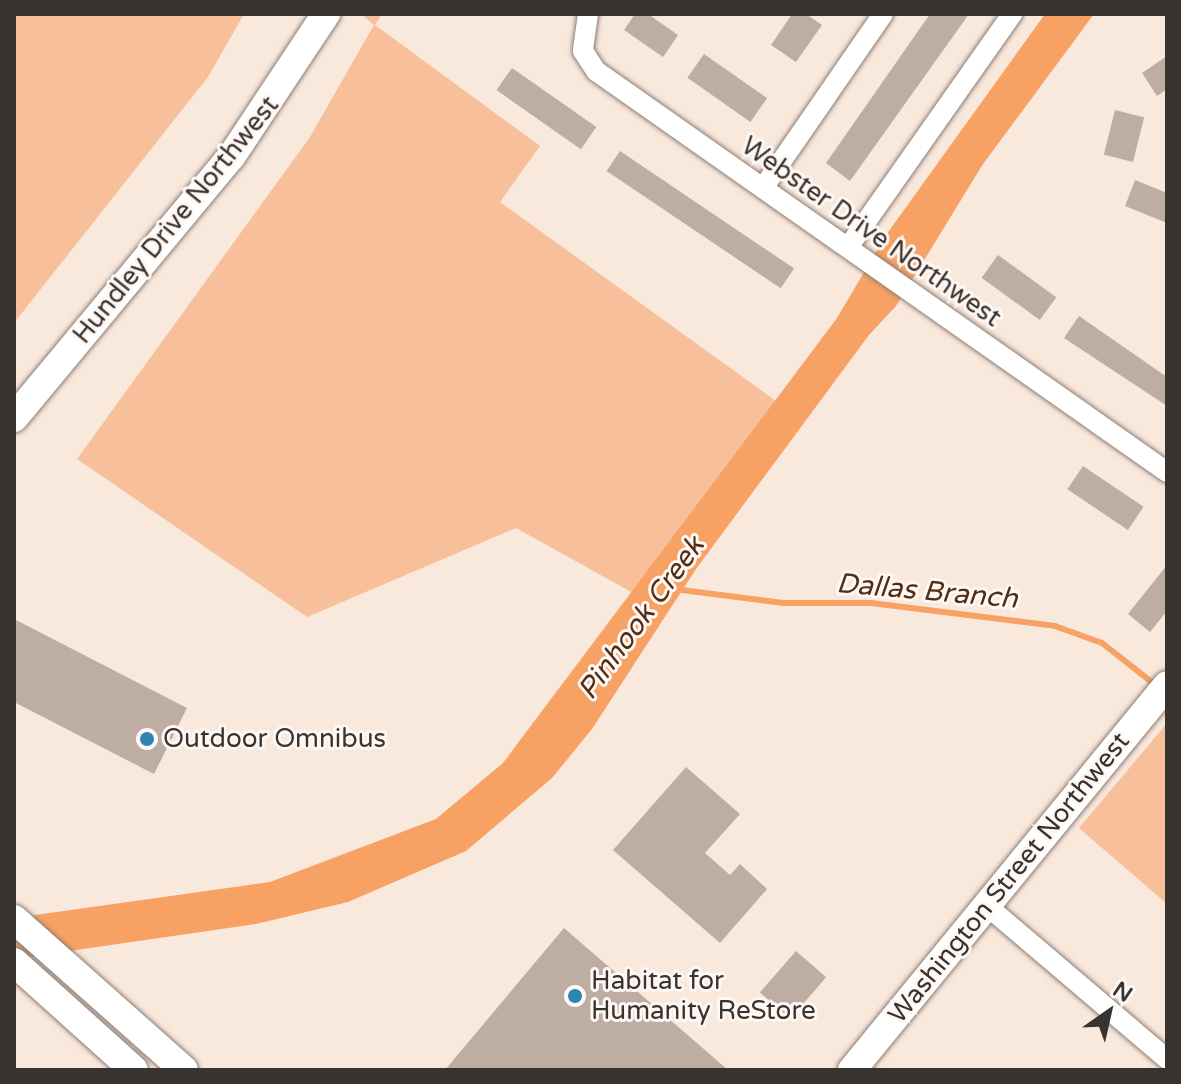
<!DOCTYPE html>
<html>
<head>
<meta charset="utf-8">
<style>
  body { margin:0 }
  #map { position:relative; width:1181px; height:1084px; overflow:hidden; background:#f9e8dc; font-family:"Varela Round",sans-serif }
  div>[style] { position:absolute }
  .green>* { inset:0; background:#f7c09a }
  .water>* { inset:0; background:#f7a264 }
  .stream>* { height:6px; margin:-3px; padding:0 3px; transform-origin:3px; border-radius:3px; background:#f7a264 }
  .building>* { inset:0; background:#bdada3; transform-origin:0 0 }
  .roads { filter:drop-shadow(0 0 2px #8c7d73) drop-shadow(0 0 2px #8c7d73) }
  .street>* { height:20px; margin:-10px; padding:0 10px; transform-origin:10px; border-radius:10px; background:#fff }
  .secondary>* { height:28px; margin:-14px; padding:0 14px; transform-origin:14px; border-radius:14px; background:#fff }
  .dots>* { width:22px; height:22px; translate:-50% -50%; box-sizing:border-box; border:4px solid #fef7f3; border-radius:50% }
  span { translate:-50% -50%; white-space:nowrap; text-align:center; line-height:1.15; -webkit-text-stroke:6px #fef7f3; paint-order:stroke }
  .street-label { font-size:26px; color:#39332f }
  .poi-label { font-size:26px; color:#39332f }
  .left { translate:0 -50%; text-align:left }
  .water-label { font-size:28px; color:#502e14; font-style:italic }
  .frame { position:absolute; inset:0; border:16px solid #39332f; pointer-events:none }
  .north { position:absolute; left:1069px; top:972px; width:80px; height:80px; -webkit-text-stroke:6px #fef7f3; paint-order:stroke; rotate:34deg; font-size:22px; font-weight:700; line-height:32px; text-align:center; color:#39332f }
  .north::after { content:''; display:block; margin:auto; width:28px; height:36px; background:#39332f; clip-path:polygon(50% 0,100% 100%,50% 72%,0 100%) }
</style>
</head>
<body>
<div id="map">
  <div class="green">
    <div style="clip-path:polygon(14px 14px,244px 14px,208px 77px,14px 323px)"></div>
    <div style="clip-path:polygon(361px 14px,382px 14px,375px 25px,540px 146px,500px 202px,776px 401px,633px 593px,516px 528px,307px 617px,77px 459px,310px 137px,374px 25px)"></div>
    <div style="clip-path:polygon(1167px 723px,1167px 904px,1079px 828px)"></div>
  </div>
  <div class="water">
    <div style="clip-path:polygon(1045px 14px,1094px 14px,983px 164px,896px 306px,869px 335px,696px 569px,592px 729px,552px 778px,466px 851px,348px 902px,256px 924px,14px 959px,14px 918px,270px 882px,436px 819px,503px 763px,837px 318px,886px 235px)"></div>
  </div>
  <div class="stream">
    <div style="left:674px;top:589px;width:110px;rotate:7.3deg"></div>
    <div style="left:783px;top:603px;width:88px"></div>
    <div style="left:871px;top:603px;width:185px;rotate:7.1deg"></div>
    <div style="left:1055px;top:626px;width:50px;rotate:19.9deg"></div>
    <div style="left:1102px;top:643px;width:71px;rotate:38.2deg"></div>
  </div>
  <div class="building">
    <div style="clip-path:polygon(635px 14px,648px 14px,678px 35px,663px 57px,624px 30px)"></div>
    <div style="clip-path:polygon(792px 14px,806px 14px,822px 25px,796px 62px,771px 45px)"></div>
    <div style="clip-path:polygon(930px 14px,969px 14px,850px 181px,826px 163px)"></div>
    <div style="left:704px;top:54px;width:77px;height:29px;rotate:35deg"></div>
    <div style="clip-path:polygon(1167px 56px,1167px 89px,1157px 96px,1142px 73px)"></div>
    <div style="left:512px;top:68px;width:103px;height:27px;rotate:35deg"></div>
    <div style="left:1115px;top:110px;width:30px;height:46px;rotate:14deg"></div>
    <div style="left:620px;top:151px;width:210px;height:24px;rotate:34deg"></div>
    <div style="clip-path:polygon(1135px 180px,1167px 193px,1167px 223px,1125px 206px)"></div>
    <div style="left:998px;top:255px;width:72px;height:28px;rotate:36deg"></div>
    <div style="clip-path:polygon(1079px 316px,1167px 377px,1167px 406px,1064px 338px)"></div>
    <div style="left:1083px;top:466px;width:73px;height:28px;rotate:34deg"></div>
    <div style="clip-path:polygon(1167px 565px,1167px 611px,1150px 632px,1128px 614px)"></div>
    <div style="clip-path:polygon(14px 619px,187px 708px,154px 774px,14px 702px)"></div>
    <div style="clip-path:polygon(686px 767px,740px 814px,705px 853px,730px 875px,740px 864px,767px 889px,720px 943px,613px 850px)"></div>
    <div style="clip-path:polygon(564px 928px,728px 1070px,445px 1070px)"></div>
    <div style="left:796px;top:951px;width:40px;height:55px;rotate:41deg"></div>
  </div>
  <div class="roads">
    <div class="street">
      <div style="left:588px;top:14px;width:37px;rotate:98deg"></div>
      <div style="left:583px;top:51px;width:24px;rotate:57deg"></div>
      <div style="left:596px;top:71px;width:698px;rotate:35.08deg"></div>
      <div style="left:763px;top:188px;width:211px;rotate:-55.4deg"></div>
      <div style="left:849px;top:246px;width:284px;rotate:-54.9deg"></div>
      <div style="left:986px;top:905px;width:238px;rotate:40.4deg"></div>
    </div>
    <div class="secondary">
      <div style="left:14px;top:418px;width:339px;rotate:-50.3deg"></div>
      <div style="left:231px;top:157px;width:172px;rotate:-56.4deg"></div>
      <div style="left:14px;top:919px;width:227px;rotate:41.6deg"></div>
      <div style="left:14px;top:962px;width:161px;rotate:42deg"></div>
      <div style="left:852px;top:1070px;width:497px;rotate:-50.7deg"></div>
    </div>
  </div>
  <div class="dots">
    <div style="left:147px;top:739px;background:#2c86b3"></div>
    <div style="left:575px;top:996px;background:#2c86b3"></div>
  </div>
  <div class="street-label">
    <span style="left:176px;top:220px;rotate:-51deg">Hundley Drive Northwest</span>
    <span style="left:871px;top:232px;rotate:35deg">Webster Drive Northwest</span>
    <span style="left:1009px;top:878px;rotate:-51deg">Washington Street Northwest</span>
  </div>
  <div class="poi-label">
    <span class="left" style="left:163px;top:739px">Outdoor Omnibus</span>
    <span class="left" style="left:591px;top:996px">Habitat for<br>Humanity ReStore</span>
  </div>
  <div class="water-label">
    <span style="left:927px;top:591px;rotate:5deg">Dallas Branch</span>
    <span style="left:641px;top:618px;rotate:-54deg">Pinhook Creek</span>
  </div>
  <div class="frame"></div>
  <div class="north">N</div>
</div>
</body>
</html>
